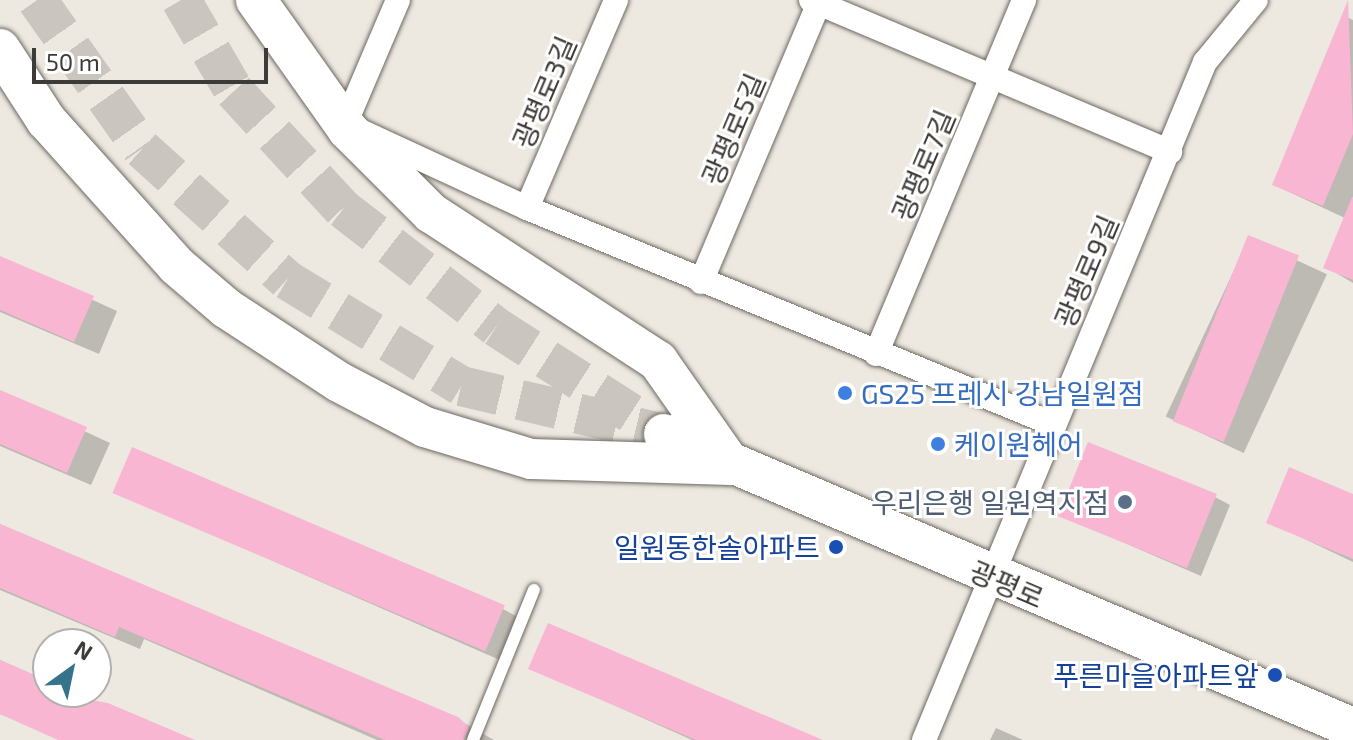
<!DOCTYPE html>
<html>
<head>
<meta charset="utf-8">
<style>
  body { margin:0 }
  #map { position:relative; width:1353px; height:740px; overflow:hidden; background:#ede8e0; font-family:"Exo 2","Noto Sans KR",sans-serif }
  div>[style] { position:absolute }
  .shadow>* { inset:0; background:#0003; transform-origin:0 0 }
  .building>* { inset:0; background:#f8b6d3; transform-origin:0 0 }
  .primary-tunnel>* { height:40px; margin-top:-20px; transform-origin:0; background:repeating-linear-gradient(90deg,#cac5be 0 40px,transparent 0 60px) }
  .roads { filter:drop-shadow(0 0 2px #6d6861) drop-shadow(0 0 2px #6d6861) }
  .service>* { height:12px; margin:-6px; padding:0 6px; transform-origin:6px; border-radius:6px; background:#fff }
  .minor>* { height:24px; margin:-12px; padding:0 12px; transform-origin:12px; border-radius:12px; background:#fff }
  .primary>* { height:40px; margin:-20px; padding:0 20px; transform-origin:20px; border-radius:20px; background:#fff }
  .dots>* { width:22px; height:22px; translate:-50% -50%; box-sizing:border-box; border:4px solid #fff; border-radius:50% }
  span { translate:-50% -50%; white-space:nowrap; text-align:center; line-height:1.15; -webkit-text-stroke:6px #fff; paint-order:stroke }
  .street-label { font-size:28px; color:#3d3b38 }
  .shop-label { font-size:28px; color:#366cbe }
  .left { translate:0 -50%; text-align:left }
  .service-label { font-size:28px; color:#4e5e75 }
  .right { translate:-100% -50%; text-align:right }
  .transit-label { font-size:28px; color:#164399 }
  .north { position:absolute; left:32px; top:628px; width:80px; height:80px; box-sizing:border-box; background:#fff; border:2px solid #b1b1af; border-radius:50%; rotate:33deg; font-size:22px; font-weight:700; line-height:32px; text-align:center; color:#3d3b38 }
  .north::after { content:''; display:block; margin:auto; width:28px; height:36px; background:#36738a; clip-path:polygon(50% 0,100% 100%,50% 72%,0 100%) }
  .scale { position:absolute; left:32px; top:48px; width:236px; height:36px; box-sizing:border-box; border:4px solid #3d3b38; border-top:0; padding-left:10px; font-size:24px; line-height:28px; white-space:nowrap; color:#3d3b38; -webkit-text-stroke:6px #fff; paint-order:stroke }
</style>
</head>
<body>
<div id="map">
  <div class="shadow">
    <div style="clip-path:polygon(1344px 16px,1353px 20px,1353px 283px,1326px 267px,1345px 218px,1274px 185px)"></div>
    <div style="left:1249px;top:238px;width:86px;height:197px;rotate:25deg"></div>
    <div style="clip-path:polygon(0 258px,117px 311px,99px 354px,0 312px)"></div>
    <div style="clip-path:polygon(0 392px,110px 443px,91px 485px,0 446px)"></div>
    <div style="clip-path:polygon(115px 492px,503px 609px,527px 622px,509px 664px)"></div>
    <div style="clip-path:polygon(1353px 496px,1353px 562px,1269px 522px)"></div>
    <div style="clip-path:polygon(1215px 497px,1230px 505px,1201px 576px,1060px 515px)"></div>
    <div style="clip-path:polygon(0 524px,457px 719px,494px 740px,377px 740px,144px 639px,140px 649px,0 590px)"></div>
    <div style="clip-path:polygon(0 660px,48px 681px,48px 692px,75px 692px,188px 740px,63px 740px,0 714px)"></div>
    <div style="clip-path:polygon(531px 668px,818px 740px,692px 740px)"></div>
    <div style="clip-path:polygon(996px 728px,1023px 740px,990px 740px)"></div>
  </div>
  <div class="building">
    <div style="clip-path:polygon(1348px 0,1353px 134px,1323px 206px,1272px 185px)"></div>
    <div style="clip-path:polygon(1352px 197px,1353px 197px,1353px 280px,1323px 268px)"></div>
    <div style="left:1248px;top:235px;width:55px;height:201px;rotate:22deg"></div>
    <div style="clip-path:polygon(0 256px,94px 296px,74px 342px,0 310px)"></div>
    <div style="clip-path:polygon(0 390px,87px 427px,67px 473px,0 444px)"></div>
    <div style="left:1088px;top:442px;width:139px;height:80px;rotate:22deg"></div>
    <div style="left:132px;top:447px;width:405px;height:50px;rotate:23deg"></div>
    <div style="clip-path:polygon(1289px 467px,1353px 494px,1353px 559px,1266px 523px)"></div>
    <div style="clip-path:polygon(0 524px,458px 717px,469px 727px,464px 740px,385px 740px,119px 627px,115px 637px,0 588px)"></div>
    <div style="clip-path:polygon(548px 623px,823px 740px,696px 740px,528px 669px)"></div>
    <div style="clip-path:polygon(0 660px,48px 681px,48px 692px,108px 703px,195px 740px,58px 740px,0 714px)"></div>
  </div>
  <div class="primary-tunnel">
    <div style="left:37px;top:0;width:182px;rotate:54.8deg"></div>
    <div style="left:142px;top:149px;width:195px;rotate:42.1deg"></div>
    <div style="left:287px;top:280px;width:204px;rotate:31.3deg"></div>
    <div style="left:461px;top:386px;width:209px;rotate:13.3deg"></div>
    <div style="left:181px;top:0;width:105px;rotate:59.8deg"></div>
    <div style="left:234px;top:91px;width:161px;rotate:47.3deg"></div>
    <div style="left:343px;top:209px;width:193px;rotate:37.6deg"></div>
    <div style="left:496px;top:327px;width:167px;rotate:32.6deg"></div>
  </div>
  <div class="roads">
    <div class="service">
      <div style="left:473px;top:740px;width:162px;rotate:-67.9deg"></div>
    </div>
    <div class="minor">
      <div style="left:398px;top:0;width:135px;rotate:113.1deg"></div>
      <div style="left:345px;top:124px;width:200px;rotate:24.8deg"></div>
      <div style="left:527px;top:208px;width:569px;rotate:22.33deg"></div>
      <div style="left:811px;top:0;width:390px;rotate:22.9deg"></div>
      <div style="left:527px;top:208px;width:226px;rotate:-66.8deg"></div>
      <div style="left:701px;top:282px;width:306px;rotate:-67.1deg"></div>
      <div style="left:876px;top:354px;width:384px;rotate:-67.3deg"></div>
      <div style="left:924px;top:740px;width:734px;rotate:-67.49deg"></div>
      <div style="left:1205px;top:62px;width:80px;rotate:-50.6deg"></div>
    </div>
    <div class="primary">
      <div style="left:256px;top:0;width:159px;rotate:54.7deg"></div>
      <div style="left:348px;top:130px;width:117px;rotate:45deg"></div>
      <div style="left:431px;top:213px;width:271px;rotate:33.1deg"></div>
      <div style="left:658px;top:361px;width:127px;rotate:54.9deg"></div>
      <div style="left:0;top:49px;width:85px;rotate:57.1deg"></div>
      <div style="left:46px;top:120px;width:196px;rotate:48.1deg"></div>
      <div style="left:177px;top:266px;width:65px;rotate:40.6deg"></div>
      <div style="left:226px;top:308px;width:135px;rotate:33.2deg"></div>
      <div style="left:339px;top:382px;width:97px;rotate:27.6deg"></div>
      <div style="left:425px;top:427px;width:111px;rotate:16.8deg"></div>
      <div style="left:531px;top:459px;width:200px;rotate:1.7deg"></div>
      <div style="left:664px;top:434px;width:749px;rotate:23.11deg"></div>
    </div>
  </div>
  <div class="dots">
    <div style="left:845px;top:393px;background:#3f7fe0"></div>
    <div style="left:938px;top:444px;background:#3f7fe0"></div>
    <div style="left:1125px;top:502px;background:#5c6f8a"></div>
    <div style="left:836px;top:547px;background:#1a4fb4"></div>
    <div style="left:1275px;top:675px;background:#1a4fb4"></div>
  </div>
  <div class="street-label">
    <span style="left:544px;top:92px;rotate:-67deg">광평로3길</span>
    <span style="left:733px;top:129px;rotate:-67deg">광평로5길</span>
    <span style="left:923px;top:165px;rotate:-67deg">광평로7길</span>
    <span style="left:1086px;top:271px;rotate:-67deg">광평로9길</span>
    <span style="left:1007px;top:584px;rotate:23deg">광평로</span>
  </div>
  <div class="shop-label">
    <span class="left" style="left:861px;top:393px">GS25 프레시 강남일원점</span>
    <span class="left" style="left:954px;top:444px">케이원헤어</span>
  </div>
  <div class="service-label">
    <span class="right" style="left:1109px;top:502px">우리은행 일원역지점</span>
  </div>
  <div class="transit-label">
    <span class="right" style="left:820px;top:547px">일원동한솔아파트</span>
    <span class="right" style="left:1259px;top:675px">푸른마을아파트앞</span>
  </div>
  <div class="north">N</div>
  <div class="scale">50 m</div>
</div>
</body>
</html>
